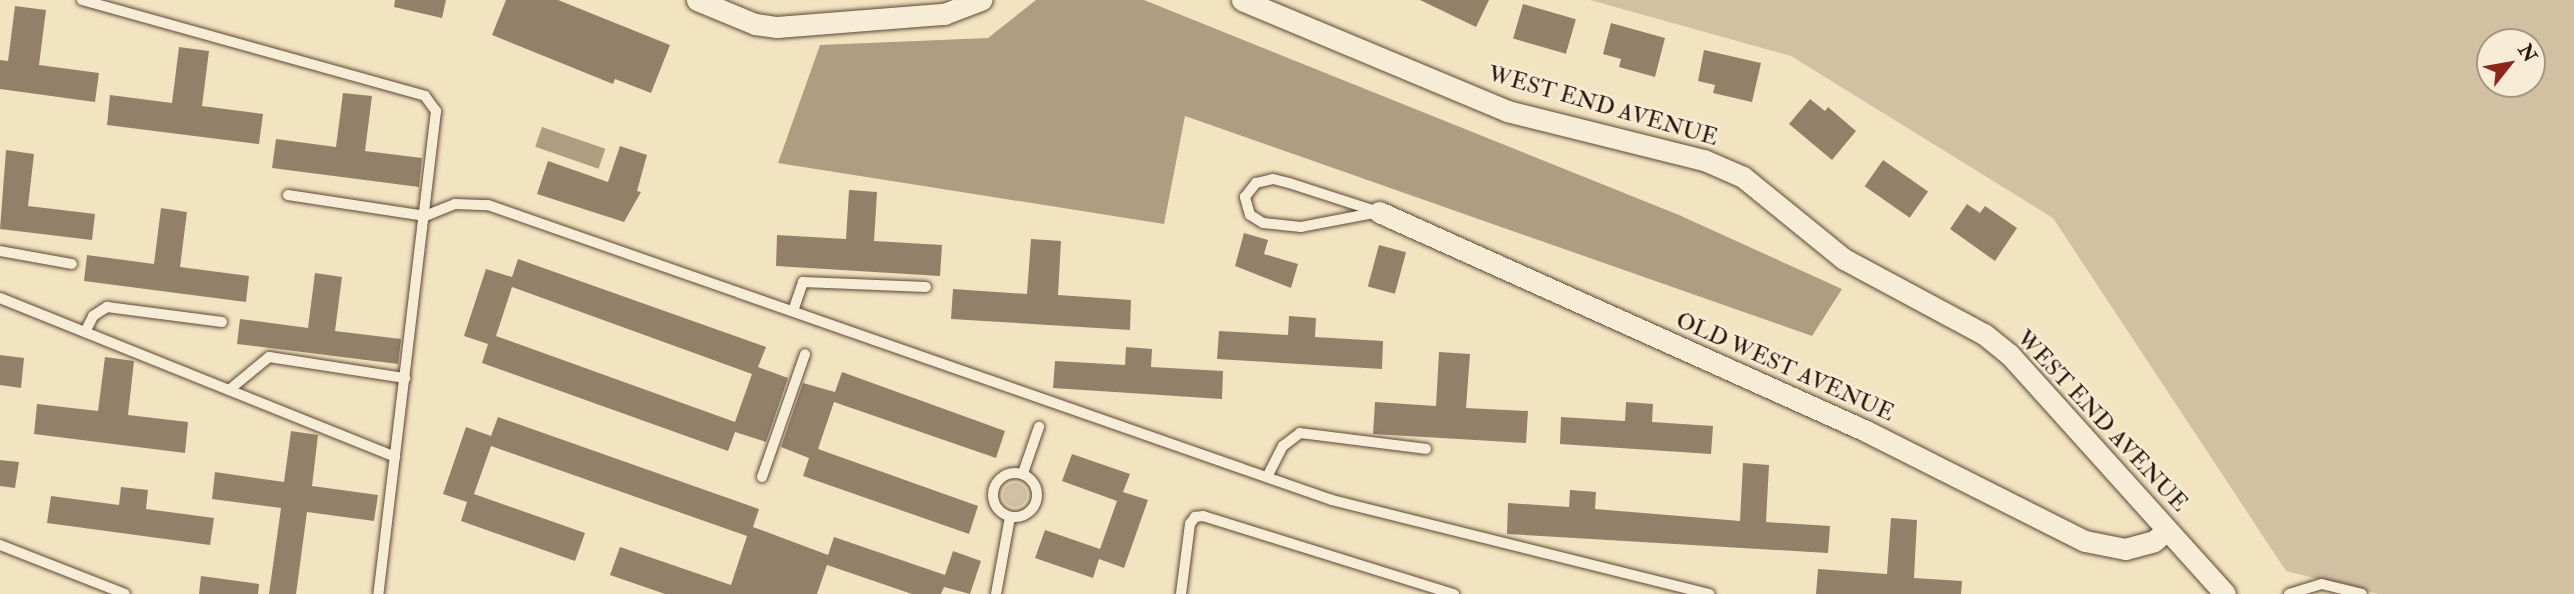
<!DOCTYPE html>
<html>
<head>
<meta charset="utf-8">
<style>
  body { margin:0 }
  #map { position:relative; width:2574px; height:594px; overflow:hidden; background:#f3e4c1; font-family:"IM FELL Double Pica",serif }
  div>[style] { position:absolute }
  .green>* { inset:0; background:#d1c0a2 }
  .round { border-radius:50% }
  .water>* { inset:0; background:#af9d82; transform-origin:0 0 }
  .building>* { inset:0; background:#938069; transform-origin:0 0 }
  .roads { filter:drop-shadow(0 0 2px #5d4737) drop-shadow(0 0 2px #5d4737) }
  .lane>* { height:10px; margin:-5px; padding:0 5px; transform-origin:5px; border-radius:5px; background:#f7edd7 }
  .lane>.ring { margin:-5px; padding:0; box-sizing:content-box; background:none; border:10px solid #f7edd7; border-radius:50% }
  .street>* { height:21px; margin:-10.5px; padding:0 10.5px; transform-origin:10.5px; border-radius:10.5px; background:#f7edd7 }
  span { translate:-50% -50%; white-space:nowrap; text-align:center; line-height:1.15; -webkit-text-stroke:5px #f7edd7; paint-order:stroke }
  .street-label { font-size:23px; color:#2b1309 }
  .north { position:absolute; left:2476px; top:28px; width:70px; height:70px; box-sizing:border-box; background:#f7edd7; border:2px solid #a59685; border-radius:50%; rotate:59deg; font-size:19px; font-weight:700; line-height:28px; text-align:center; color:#2b1309 }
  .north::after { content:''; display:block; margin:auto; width:24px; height:32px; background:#8f2418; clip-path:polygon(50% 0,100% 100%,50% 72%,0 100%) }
</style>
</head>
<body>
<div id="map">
  <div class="green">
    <div style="clip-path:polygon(evenodd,1590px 0,2574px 0,2574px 594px,2378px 594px,2286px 571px,2053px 218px,1791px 56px,1590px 0,2490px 42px,2532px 42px,2532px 84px,2490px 84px,2490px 42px)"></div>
    <div class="round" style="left:1003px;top:483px;width:24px;height:24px"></div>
  </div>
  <div class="water">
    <div style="clip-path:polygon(1036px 0,1144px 0,1679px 215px,1842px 289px,1812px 336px,1185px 116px,1164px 224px,778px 163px,820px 45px,988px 38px)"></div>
    <div style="left:542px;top:127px;width:67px;height:21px;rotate:19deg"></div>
  </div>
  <div class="building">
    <div style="clip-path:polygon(395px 0,446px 0,442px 18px,394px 7px)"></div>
    <div style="clip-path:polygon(506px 0,558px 0,670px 45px,651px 93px,615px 79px,613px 84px,492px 35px)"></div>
    <div style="clip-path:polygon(1420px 0,1489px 0,1476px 27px)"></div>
    <div style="left:1523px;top:4px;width:55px;height:36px;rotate:16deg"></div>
    <div style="clip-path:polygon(15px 6px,46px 10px,39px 65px,99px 73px,95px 102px,0 89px,0 60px,8px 61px)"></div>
    <div style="clip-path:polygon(1611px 23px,1665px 38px,1655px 77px,1619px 67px,1621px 59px,1603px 54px)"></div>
    <div style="clip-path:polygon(179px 47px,209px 51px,202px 106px,263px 114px,259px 144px,107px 125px,110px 95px,172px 103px)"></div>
    <div style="clip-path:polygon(1704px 50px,1761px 63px,1752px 102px,1713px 93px,1715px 85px,1698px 81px)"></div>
    <div style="clip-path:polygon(343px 93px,372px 96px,365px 151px,422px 158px,419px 187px,272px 168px,276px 139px,336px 147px)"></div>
    <div style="clip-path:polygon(1810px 99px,1825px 111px,1828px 107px,1856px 131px,1832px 160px,1789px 124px)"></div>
    <div style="clip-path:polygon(620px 146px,647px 155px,637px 191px,641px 192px,624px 222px,537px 194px,548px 161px,608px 182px)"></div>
    <div style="clip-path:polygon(6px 150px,34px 154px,28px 206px,95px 214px,92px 240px,0 229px)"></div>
    <div style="left:1883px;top:160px;width:55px;height:32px;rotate:35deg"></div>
    <div style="clip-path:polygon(849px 190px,877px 192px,874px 241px,942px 245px,940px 276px,776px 266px,777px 235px,846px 239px)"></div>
    <div style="clip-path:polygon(1967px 204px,1980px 213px,1985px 206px,2017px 228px,1995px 261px,1950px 229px)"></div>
    <div style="clip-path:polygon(161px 208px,187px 212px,180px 267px,249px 276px,246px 302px,84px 281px,87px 255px,154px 264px)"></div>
    <div style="clip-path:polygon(1244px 233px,1268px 240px,1264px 254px,1298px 264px,1291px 288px,1235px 266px)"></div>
    <div style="clip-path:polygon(1031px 239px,1061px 241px,1058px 295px,1131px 300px,1130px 330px,951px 319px,953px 289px,1027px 294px)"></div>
    <div style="left:1379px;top:245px;width:28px;height:43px;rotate:15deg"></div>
    <div style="clip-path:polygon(evenodd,518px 259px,766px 347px,758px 367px,788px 378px,766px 442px,735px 432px,728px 451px,482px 363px,488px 344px,464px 336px,486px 269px,512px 277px,518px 259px,512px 287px,752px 374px,735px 422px,496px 336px,512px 287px)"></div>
    <div style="clip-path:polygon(315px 273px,342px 277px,335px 331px,401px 339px,398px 364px,237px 344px,240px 319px,308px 328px)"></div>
    <div style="clip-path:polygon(1289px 316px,1316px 318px,1315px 337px,1383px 341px,1382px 369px,1217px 359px,1219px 331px,1288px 335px)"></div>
    <div style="clip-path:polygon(1126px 347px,1152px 349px,1151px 367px,1223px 371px,1222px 399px,1053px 388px,1055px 361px,1125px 365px)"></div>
    <div style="clip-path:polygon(1439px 352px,1470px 354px,1466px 408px,1528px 411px,1526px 443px,1373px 434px,1375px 402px,1436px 406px)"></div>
    <div style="clip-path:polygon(0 355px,24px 358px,21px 388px,0 385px)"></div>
    <div style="clip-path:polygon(105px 357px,134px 361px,128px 415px,188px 422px,185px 453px,34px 434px,37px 404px,98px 411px)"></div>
    <div style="clip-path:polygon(842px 372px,1005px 431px,996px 458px,834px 402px,818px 449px,978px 506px,969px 534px,803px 476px,809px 458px,781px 447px,803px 383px,835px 392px)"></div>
    <div style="clip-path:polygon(1626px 402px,1653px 404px,1652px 422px,1713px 426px,1711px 454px,1560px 444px,1561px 417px,1625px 421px)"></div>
    <div style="clip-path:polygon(498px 417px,759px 509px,753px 527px,828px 555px,834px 537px,945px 575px,953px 551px,981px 561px,970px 594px,944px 587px,941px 594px,912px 594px,827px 565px,817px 594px,665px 594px,610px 575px,620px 547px,731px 585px,747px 536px,491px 446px,474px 494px,585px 533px,575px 561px,461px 521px,467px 502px,443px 494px,466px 427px,491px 436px)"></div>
    <div style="clip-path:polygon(291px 431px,318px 435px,312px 486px,378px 495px,374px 521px,307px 512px,296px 594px,269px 594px,281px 508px,212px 499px,215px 472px,284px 482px)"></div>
    <div style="clip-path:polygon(1072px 454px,1130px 474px,1123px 492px,1148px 500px,1124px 568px,1099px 559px,1093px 578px,1035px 558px,1045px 530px,1100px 549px,1117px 501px,1062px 481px)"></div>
    <div style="clip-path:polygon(0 460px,19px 462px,15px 488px,0 486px)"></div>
    <div style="clip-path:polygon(1743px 463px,1769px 465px,1766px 522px,1830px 526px,1828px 553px,1507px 534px,1508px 503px,1569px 507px,1570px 490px,1596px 492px,1595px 509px,1740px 521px)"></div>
    <div style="clip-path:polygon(121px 487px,148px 490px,146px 509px,214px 518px,210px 545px,47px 523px,51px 496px,119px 505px)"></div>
    <div style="clip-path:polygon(1891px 518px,1917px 520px,1914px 578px,1962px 581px,1961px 594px,1816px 594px,1818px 569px,1887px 574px)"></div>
    <div style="clip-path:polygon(201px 576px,259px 584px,258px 594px,199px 594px)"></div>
  </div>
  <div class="roads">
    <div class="lane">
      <div style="left:82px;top:0;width:356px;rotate:15.6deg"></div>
      <div style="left:425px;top:96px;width:19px;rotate:54deg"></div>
      <div style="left:436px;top:111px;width:486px;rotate:96.8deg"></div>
      <div style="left:1273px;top:179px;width:16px;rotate:14deg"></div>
      <div style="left:1289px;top:183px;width:95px;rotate:17.9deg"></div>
      <div style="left:1379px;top:212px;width:79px;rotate:169.1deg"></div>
      <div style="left:1301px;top:227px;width:38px;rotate:-174deg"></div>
      <div style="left:1263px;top:223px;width:15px;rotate:-148deg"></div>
      <div style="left:1250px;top:215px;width:19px;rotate:-106deg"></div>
      <div style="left:1245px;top:197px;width:18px;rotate:-52deg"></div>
      <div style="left:1256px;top:183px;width:17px;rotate:-13deg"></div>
      <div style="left:288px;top:195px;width:139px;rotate:8.7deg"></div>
      <div style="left:425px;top:216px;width:32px;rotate:-22deg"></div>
      <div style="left:455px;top:204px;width:33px;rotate:2deg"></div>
      <div style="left:488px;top:205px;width:894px;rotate:19.27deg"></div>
      <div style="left:1332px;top:500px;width:389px;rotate:14deg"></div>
      <div style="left:0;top:251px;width:73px;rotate:10.2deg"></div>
      <div style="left:0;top:298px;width:426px;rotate:21.9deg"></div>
      <div style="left:793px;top:311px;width:31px;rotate:-71deg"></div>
      <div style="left:803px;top:282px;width:123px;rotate:2.3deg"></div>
      <div style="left:85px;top:332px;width:18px;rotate:-63deg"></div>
      <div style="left:93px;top:316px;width:17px;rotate:-33deg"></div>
      <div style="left:107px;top:307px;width:116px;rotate:7.4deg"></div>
      <div style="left:229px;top:390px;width:52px;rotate:-39.5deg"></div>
      <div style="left:269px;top:357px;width:138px;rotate:8.8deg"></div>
      <div style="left:1023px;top:473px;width:49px;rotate:-70.8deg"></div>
      <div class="ring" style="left:993px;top:473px;width:34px;height:34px"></div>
      <div style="left:762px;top:477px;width:130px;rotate:-70.7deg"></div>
      <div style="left:1267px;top:477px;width:35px;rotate:-63deg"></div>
      <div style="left:1283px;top:446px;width:21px;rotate:-37deg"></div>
      <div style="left:1300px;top:433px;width:127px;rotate:7.2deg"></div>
      <div style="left:0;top:545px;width:134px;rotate:21.4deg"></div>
      <div style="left:996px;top:594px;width:78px;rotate:-79.7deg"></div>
      <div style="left:1181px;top:594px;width:71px;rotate:-82.7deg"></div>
      <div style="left:1190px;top:524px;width:9px;rotate:-54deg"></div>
      <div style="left:1195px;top:517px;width:8px;rotate:-7deg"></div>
      <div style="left:1203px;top:516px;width:263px;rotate:17.3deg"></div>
      <div style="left:2289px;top:594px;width:34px;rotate:-17deg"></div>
      <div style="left:2322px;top:584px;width:41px;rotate:14deg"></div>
    </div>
    <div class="street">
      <div style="left:697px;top:0;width:63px;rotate:22.5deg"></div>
      <div style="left:755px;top:24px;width:22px;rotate:8deg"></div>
      <div style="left:777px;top:27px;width:168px;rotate:-4.5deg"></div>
      <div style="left:944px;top:14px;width:40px;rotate:-21deg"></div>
      <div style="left:1242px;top:0;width:287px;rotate:22.7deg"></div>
      <div style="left:1507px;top:111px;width:203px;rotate:14deg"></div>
      <div style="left:1704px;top:160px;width:43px;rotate:23.6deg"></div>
      <div style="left:1743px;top:177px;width:130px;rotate:39.1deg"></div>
      <div style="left:1844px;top:259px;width:159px;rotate:28.2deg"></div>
      <div style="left:1984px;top:334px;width:33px;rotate:39deg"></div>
      <div style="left:2010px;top:355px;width:321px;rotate:48deg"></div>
      <div style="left:1379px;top:212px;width:534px;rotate:24.21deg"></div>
      <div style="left:1866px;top:431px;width:245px;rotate:26.7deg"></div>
      <div style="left:2085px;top:541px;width:41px;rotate:11.3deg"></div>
      <div style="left:2125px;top:549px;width:30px;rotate:-15deg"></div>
      <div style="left:2154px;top:541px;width:17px;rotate:-40deg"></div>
    </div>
  </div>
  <div class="street-label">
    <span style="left:1603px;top:106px;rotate:16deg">WEST END AVENUE</span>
    <span style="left:1785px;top:367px;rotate:24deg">OLD WEST AVENUE</span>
    <span style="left:2102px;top:421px;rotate:47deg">WEST END AVENUE</span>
  </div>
  <div class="north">N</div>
</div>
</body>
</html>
